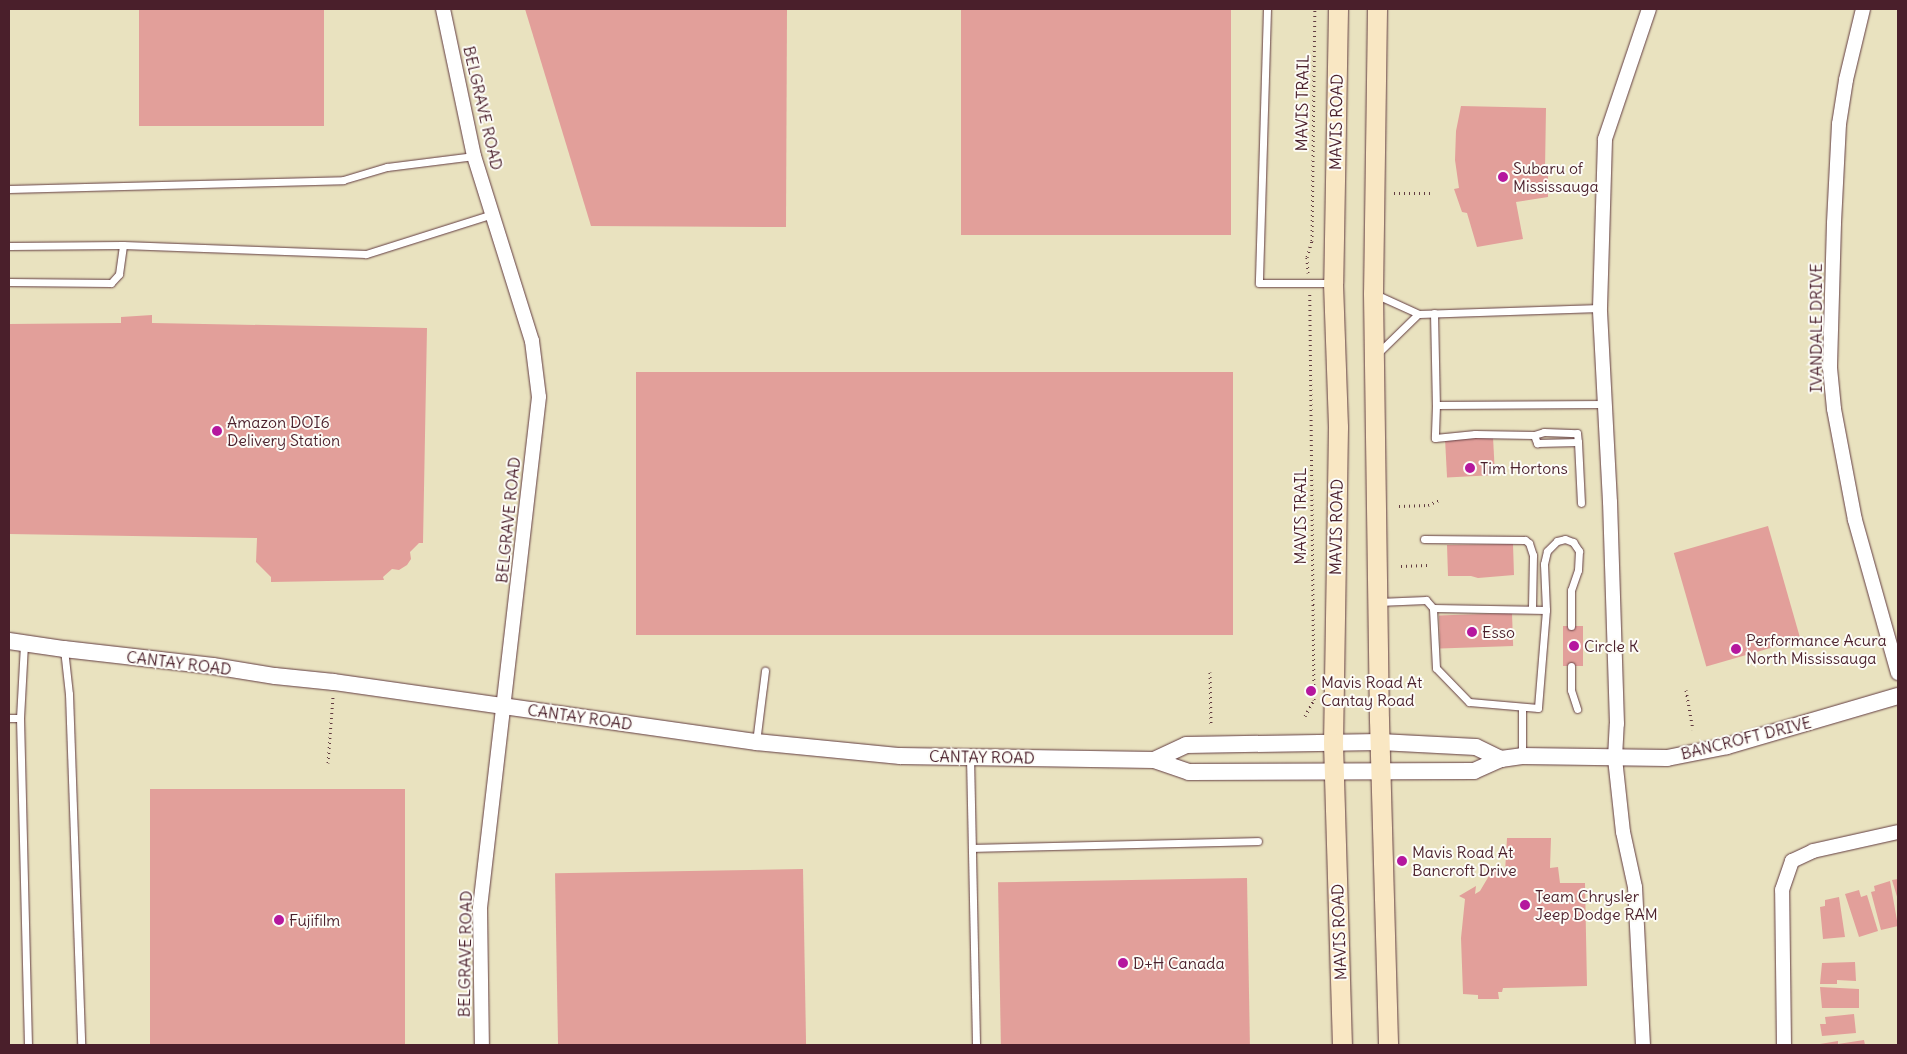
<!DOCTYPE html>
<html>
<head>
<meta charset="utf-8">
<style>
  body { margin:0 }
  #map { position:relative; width:1907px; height:1054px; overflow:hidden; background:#e9e2bf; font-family:Delius,sans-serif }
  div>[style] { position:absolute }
  .building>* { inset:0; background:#e29f9a; transform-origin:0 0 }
  .path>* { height:3px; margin-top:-1.5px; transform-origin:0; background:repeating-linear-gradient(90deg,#623c41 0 1px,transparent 0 5px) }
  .roads { filter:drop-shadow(0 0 1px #623c41) drop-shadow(0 0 1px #623c41) }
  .service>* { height:7px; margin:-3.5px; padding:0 3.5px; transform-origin:3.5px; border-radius:3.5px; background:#fff }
  .minor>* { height:14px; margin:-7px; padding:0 7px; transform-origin:7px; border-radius:7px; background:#fff }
  .tertiary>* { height:16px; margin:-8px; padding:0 8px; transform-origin:8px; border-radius:8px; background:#fff }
  .secondary>* { height:19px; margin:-9.5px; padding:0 9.5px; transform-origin:9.5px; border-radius:9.5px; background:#f9e7c3 }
  .dots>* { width:14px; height:14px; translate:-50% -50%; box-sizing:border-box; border:2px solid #fdfcf7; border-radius:50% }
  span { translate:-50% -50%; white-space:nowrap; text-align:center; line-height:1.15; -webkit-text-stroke:4px #fdfcf7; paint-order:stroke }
  .street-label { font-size:16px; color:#4a1f2b }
  .poi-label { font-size:16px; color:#4a1f2b }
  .left { translate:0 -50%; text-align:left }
  .frame { position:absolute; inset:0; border:10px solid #4a1f2b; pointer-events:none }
</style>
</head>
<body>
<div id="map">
  <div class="building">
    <div style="left:139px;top:9px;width:185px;height:117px"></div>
    <div style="clip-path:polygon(525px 9px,787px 9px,786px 227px,591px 226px)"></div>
    <div style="left:961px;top:9px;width:270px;height:226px"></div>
    <div style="clip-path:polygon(1461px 106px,1546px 108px,1545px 170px,1548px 170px,1548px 197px,1516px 202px,1523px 239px,1477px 247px,1467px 213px,1462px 212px,1454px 189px,1459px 188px,1455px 160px,1456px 131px)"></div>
    <div style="clip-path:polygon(152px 315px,152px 323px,427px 328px,423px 543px,419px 543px,410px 552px,411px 559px,407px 565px,399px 570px,392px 569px,383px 577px,384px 580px,271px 582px,271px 577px,256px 562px,257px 538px,9px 534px,9px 324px,121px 323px,121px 317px)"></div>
    <div style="left:636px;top:372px;width:597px;height:263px"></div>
    <div style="left:1493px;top:437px;width:38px;height:48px;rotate:87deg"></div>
    <div style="left:1768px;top:526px;width:118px;height:98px;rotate:74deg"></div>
    <div style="clip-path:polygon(1513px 544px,1514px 575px,1478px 578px,1471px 576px,1448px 576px,1447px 545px)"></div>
    <div style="left:1512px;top:613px;width:33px;height:73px;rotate:88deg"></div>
    <div style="left:1563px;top:626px;width:20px;height:40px"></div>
    <div style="left:405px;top:789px;width:256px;height:255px;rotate:90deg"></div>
    <div style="clip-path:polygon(1507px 838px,1551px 838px,1550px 868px,1558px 867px,1560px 883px,1585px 883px,1587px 986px,1503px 988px,1502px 992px,1498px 992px,1499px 999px,1478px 999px,1478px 995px,1463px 994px,1461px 938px,1465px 899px,1459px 896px,1476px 886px,1475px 894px,1480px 891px,1493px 869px,1505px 872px)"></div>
    <div style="left:803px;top:869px;width:176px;height:248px;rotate:89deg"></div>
    <div style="left:1247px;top:878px;width:167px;height:249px;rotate:89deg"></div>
    <div style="clip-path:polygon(1898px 879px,1898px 900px,1892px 880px)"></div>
    <div style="clip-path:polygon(1890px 881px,1898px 926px,1881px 930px,1871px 892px,1875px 891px,1874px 886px)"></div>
    <div style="clip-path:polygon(1859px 890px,1861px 897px,1867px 895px,1878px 931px,1859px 937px,1845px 894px)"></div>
    <div style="clip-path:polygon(1839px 897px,1845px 937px,1823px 939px,1820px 907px,1825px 906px,1825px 900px)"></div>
    <div style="clip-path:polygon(1855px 962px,1856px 981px,1837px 980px,1837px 984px,1820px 984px,1822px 963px)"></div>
    <div style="clip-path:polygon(1820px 987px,1859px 989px,1859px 1008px,1822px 1008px)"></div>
    <div style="clip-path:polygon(1854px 1014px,1856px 1033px,1822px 1036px,1820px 1024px,1826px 1024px,1825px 1017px)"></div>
    <div style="clip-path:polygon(1864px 1040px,1865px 1045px,1820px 1044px,1838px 1041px,1838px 1044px)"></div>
  </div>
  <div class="path">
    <div style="left:1394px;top:193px;width:40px"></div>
    <div style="left:1308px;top:273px;width:16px;rotate:-94deg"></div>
    <div style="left:1307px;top:257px;width:17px;rotate:-73deg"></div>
    <div style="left:1312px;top:241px;width:232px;rotate:-89.3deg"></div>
    <div style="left:1399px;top:506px;width:29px;rotate:-2deg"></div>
    <div style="left:1428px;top:505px;width:12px;rotate:-24deg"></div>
    <div style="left:1401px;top:566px;width:26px;rotate:-2deg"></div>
    <div style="left:1210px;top:672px;width:53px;rotate:88.9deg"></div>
    <div style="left:1686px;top:690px;width:40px;rotate:80deg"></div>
    <div style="left:1305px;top:716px;width:18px;rotate:-61deg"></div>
    <div style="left:1314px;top:700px;width:406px;rotate:-90.6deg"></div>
    <div style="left:328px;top:763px;width:67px;rotate:-85.7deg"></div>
  </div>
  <div class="roads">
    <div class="service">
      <div style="left:1267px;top:9px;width:274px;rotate:91.7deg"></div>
      <div style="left:1259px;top:283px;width:73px"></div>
      <div style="left:9px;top:189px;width:334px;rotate:-1.5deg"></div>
      <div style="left:343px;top:180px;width:46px;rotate:-16.5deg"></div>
      <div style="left:387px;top:167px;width:88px;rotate:-7.2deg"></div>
      <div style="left:9px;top:246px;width:114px;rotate:-0.5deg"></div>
      <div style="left:123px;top:245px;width:243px;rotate:2.1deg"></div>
      <div style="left:366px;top:254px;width:133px;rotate:-17.5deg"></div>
      <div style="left:9px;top:282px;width:102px;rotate:0.6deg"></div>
      <div style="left:111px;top:283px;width:12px;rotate:-48deg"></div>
      <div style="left:119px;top:274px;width:29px;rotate:-82deg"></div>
      <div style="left:1375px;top:294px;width:48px;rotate:24.4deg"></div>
      <div style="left:1419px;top:314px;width:181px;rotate:-1.9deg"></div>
      <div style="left:1434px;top:313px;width:92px;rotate:88.8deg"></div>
      <div style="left:1436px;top:405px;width:169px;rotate:-0.3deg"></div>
      <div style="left:1377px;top:354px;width:57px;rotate:-44.3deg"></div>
      <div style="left:1436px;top:405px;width:33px;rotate:92deg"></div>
      <div style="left:1435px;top:438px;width:40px;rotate:-5.7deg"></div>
      <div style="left:1475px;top:434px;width:59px;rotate:1deg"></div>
      <div style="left:1534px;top:435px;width:9px;rotate:69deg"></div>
      <div style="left:1537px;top:443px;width:41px;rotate:-1.4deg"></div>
      <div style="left:1578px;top:442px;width:61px;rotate:87.2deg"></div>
      <div style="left:1534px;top:435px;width:10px;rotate:-17deg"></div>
      <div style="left:1544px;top:432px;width:33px;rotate:2deg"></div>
      <div style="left:1577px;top:433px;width:9px;rotate:84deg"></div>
      <div style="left:1424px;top:539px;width:101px;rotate:0.6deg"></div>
      <div style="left:1525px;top:540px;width:5px;rotate:37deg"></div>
      <div style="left:1529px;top:543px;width:13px;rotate:72deg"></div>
      <div style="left:1533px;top:555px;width:53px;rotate:91.1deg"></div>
      <div style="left:1378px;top:602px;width:48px;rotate:-2.4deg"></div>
      <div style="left:1426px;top:600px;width:11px;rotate:49deg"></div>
      <div style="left:1433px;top:608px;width:113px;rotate:1deg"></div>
      <div style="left:1546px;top:610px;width:98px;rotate:94.7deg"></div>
      <div style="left:1538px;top:708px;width:69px;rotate:-175deg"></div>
      <div style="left:1469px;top:702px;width:47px;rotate:-134.1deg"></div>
      <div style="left:1436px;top:668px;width:60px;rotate:-92.9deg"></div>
      <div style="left:1546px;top:610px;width:46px;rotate:-92.5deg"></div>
      <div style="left:1544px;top:564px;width:13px;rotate:-77deg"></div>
      <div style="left:1547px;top:551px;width:14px;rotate:-45deg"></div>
      <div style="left:1557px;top:541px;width:8px;rotate:-14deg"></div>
      <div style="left:1565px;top:539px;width:9px;rotate:21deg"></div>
      <div style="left:1573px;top:542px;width:11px;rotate:56deg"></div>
      <div style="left:1579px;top:551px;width:19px;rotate:93deg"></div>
      <div style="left:1578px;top:570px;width:21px;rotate:109deg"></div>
      <div style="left:1571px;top:590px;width:36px;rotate:90deg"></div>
      <div style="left:64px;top:649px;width:45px;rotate:83.7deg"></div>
      <div style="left:69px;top:694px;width:351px;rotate:88deg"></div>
      <div style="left:1571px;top:666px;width:24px;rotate:90deg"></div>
      <div style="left:1571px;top:690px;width:20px;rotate:72deg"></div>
      <div style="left:9px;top:718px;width:11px"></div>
      <div style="left:20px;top:718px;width:327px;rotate:88.6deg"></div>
      <div style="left:20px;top:718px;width:74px;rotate:-86.9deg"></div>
      <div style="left:756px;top:742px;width:72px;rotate:-82.8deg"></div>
      <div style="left:1522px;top:756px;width:49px;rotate:-90deg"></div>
      <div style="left:970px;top:757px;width:288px;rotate:88.8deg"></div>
      <div style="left:973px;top:848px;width:285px;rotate:-1.4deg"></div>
    </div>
    <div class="minor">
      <div style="left:443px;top:9px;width:150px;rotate:78.1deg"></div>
      <div style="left:474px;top:156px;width:194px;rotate:72.6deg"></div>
      <div style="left:532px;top:341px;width:56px;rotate:82.9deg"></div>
      <div style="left:539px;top:397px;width:514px;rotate:96.59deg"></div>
      <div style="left:480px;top:908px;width:137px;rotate:89.2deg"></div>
      <div style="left:1863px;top:9px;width:73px;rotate:103.5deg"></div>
      <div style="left:1846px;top:80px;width:45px;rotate:99deg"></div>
      <div style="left:1839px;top:124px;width:99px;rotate:92.9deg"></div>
      <div style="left:1834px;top:223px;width:145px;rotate:91.6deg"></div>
      <div style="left:1830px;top:368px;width:41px;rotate:84.4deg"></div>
      <div style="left:1834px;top:409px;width:113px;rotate:79.3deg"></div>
      <div style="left:1855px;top:520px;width:159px;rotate:74.3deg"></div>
      <div style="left:1643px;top:1045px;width:158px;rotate:-92.9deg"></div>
      <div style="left:1635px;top:887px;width:56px;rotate:-102.3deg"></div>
      <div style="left:1623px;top:832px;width:74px;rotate:-96.2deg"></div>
      <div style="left:1615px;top:758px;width:34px;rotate:-87deg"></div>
      <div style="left:1617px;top:724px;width:222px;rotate:-91.8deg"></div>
      <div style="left:1610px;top:502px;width:194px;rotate:-93deg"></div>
      <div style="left:1600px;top:308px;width:169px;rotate:-88.3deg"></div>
      <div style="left:1605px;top:139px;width:137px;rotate:-71.3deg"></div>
      <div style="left:1784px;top:1045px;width:155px;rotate:-90.7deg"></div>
      <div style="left:1782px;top:890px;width:31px;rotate:-71deg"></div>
      <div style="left:1792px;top:861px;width:23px;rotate:-25deg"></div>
      <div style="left:1813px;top:851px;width:87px;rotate:-12.6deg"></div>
    </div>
    <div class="tertiary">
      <div style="left:9px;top:641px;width:56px;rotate:8.3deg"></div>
      <div style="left:64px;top:649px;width:150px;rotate:6.5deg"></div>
      <div style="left:213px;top:666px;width:63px;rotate:9.2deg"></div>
      <div style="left:275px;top:676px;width:59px;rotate:5.8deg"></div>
      <div style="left:334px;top:682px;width:426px;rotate:8.1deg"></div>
      <div style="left:756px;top:742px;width:145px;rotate:5.6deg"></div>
      <div style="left:900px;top:756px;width:254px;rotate:0.9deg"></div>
      <div style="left:1154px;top:760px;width:37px;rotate:19deg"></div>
      <div style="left:1189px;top:772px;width:285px;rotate:-0.2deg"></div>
      <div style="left:1474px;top:771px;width:30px;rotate:-24deg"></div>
      <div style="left:1501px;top:759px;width:21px;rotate:-8deg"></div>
      <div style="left:1522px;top:756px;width:145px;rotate:0.8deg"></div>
      <div style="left:1667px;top:758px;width:61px;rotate:-11.3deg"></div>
      <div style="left:1727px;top:746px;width:178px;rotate:-16.3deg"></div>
      <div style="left:1154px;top:760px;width:35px;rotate:-25deg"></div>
      <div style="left:1186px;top:745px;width:194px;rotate:-0.9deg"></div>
      <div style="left:1380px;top:742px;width:96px;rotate:3deg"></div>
      <div style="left:1476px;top:747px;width:28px;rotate:26deg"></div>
    </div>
    <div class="secondary">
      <div style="left:1338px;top:9px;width:274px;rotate:91deg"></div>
      <div style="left:1333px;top:283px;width:144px;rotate:88deg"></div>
      <div style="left:1338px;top:427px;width:316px;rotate:90.9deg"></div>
      <div style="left:1333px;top:743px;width:302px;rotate:88.3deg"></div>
      <div style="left:1377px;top:9px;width:284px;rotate:90.8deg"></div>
      <div style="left:1373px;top:293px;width:427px;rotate:89.2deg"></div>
      <div style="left:1379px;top:720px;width:325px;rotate:88.4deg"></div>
    </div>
  </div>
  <div class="dots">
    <div style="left:1503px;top:177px;background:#b5179e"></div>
    <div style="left:217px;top:431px;background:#b5179e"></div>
    <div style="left:1470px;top:468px;background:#b5179e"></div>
    <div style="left:1472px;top:632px;background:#b5179e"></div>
    <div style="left:1574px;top:646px;background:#b5179e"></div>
    <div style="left:1736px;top:649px;background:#b5179e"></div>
    <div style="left:1311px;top:691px;background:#b5179e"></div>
    <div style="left:1402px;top:861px;background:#b5179e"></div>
    <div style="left:1525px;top:905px;background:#b5179e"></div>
    <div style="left:279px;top:920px;background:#b5179e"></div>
    <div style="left:1123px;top:963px;background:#b5179e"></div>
  </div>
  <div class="street-label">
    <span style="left:1302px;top:103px;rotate:-89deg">MAVIS TRAIL</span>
    <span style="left:483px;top:108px;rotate:77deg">BELGRAVE ROAD</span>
    <span style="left:1336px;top:122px;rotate:-89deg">MAVIS ROAD</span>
    <span style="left:1816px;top:328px;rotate:-90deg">IVANDALE DRIVE</span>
    <span style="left:1300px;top:516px;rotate:-90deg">MAVIS TRAIL</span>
    <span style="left:508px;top:520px;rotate:-84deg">BELGRAVE ROAD</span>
    <span style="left:1336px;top:527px;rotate:-89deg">MAVIS ROAD</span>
    <span style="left:179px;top:663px;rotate:7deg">CANTAY ROAD</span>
    <span style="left:580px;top:717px;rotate:8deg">CANTAY ROAD</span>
    <span style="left:1746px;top:738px;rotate:-14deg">BANCROFT DRIVE</span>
    <span style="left:982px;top:757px;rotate:1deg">CANTAY ROAD</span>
    <span style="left:1339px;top:932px;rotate:-92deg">MAVIS ROAD</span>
    <span style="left:465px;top:954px;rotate:-89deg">BELGRAVE ROAD</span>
  </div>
  <div class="poi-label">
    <span class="left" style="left:1513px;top:177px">Subaru of<br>Mississauga</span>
    <span class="left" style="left:227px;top:431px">Amazon DOI6<br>Delivery Station</span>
    <span class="left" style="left:1480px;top:468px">Tim Hortons</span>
    <span class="left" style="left:1482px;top:632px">Esso</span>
    <span class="left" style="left:1746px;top:649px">Performance Acura<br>North Mississauga</span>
    <span class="left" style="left:1584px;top:646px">Circle K</span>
    <span class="left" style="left:1321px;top:691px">Mavis Road At<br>Cantay Road</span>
    <span class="left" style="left:1412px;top:861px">Mavis Road At<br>Bancroft Drive</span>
    <span class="left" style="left:1535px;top:905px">Team Chrysler<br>Jeep Dodge RAM</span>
    <span class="left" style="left:289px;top:920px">Fujifilm</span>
    <span class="left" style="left:1133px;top:963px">D+H Canada</span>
  </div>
  <div class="frame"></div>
</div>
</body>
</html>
